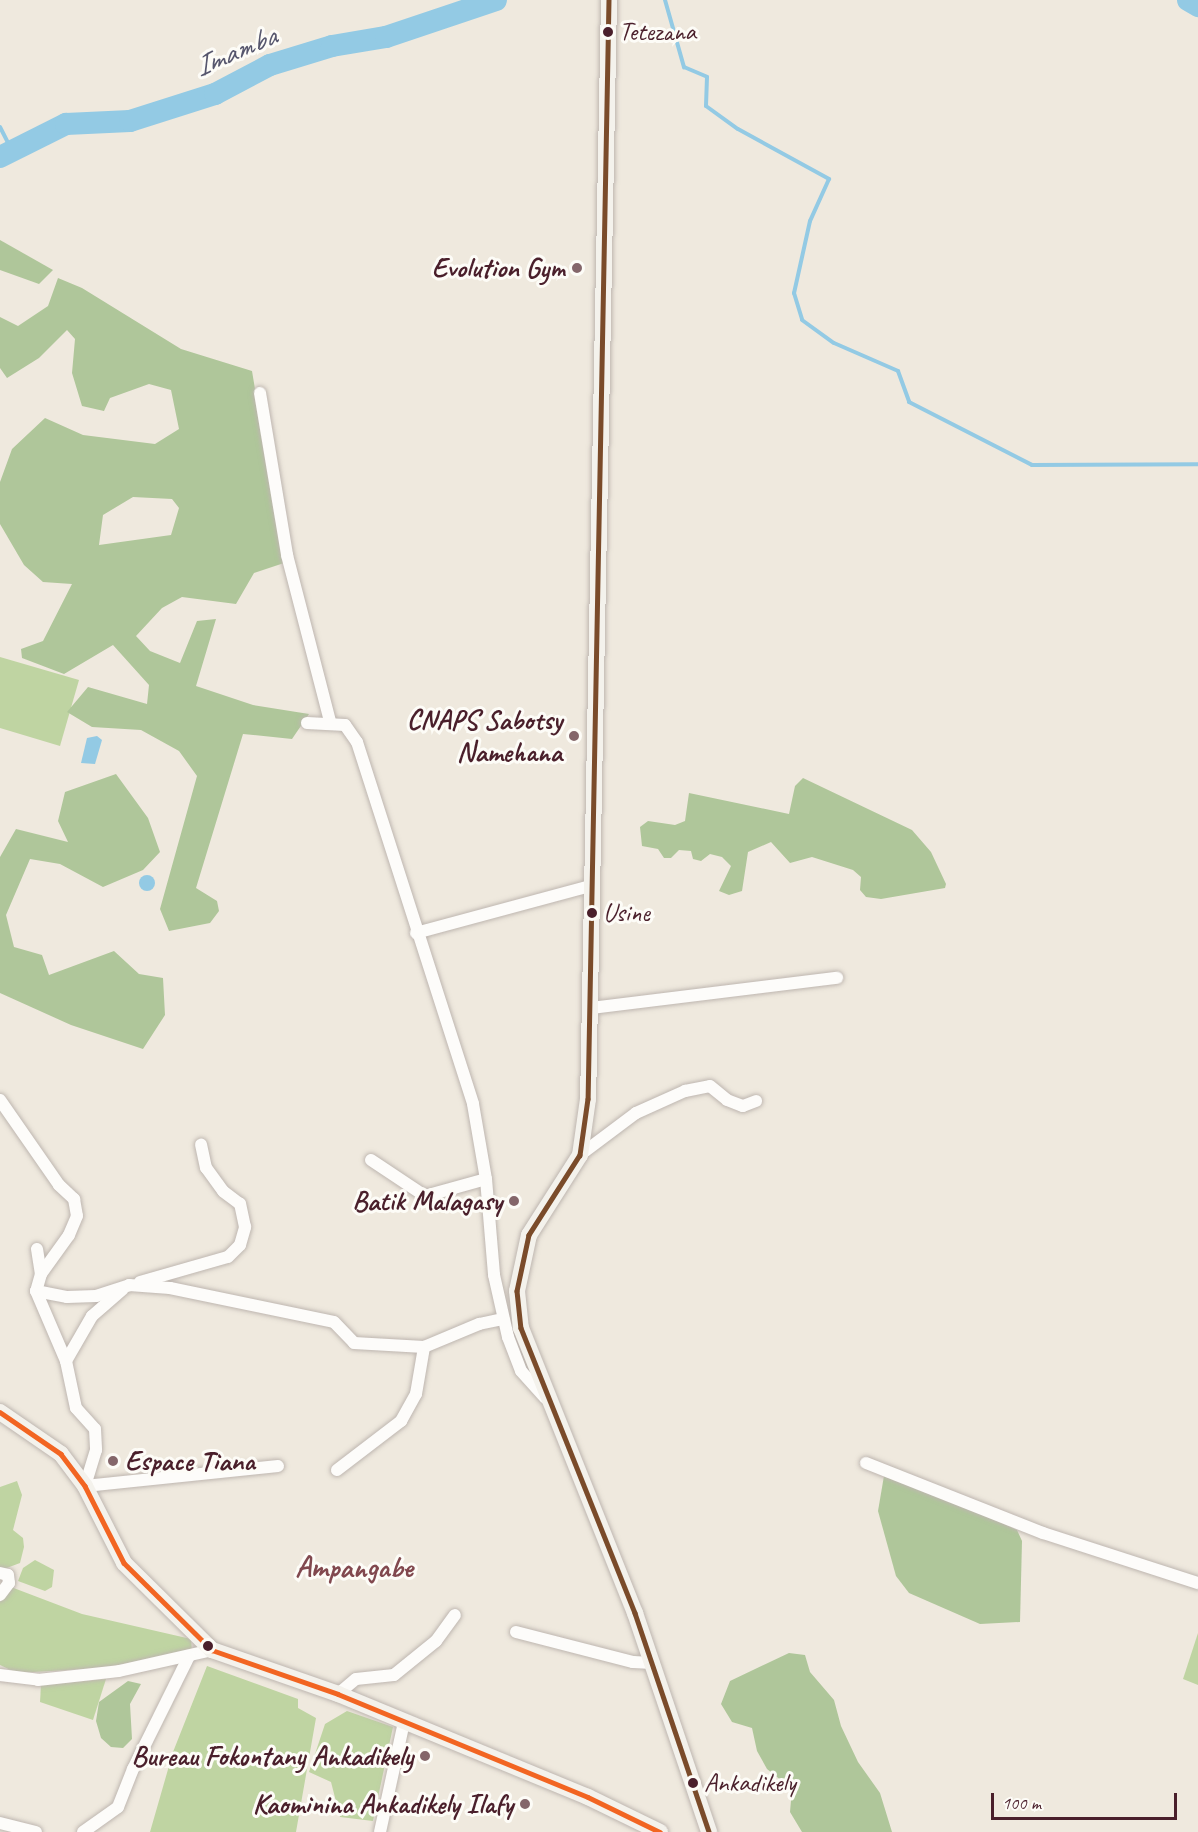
<!DOCTYPE html>
<html>
<head>
<meta charset="utf-8">
<style>
  body { margin:0 }
  #map { position:relative; width:1198px; height:1832px; overflow:hidden; background:#efe9de; font-family:Caveat,sans-serif }
  div>[style] { position:absolute }
  .green>* { inset:0; background:#bfd4a2 }
  .forest>* { inset:0; background:#afc69a }
  .water>* { inset:0; background:#93cae4 }
  .round { border-radius:50% }
  .stream>* { height:4px; margin:-2px; padding:0 2px; transform-origin:2px; border-radius:2px; background:#93cae4 }
  .river>* { height:22px; margin:-11px; padding:0 11px; transform-origin:11px; border-radius:11px; background:#93cae4 }
  .roads { filter:drop-shadow(0 0 2px #beb6b0) drop-shadow(0 0 2px #beb6b0) }
  .street>* { height:12px; margin:-6px; padding:0 6px; transform-origin:6px; border-radius:6px; background:#fdfcfa }
  .secondary>* { height:16px; margin:-8px; padding:0 8px; transform-origin:8px; border-radius:8px; background:#f4f2ec }
  .bus-1>* { height:4.5px; margin:-2.25px; padding:0 2.25px; transform-origin:2.25px; border-radius:2.25px; background:#7a4b2a }
  .bus-2>* { height:4.5px; margin:-2.25px; padding:0 2.25px; transform-origin:2.25px; border-radius:2.25px; background:#f26522 }
  .dots>* { width:16px; height:16px; translate:-50% -50%; box-sizing:border-box; border:3px solid #fdfcf7; border-radius:50% }
  span { translate:-50% -50%; white-space:nowrap; text-align:center; line-height:1.15; -webkit-text-stroke:6px #fdfcf7; paint-order:stroke }
  .bus-label { font-size:26px; color:#4a1f2b }
  .left { translate:0 -50%; text-align:left }
  .poi-label { font-size:28px; color:#4a1f2b; font-weight:700 }
  .right { translate:-100% -50%; text-align:right }
  .water-label { font-size:30px; color:#56566d; font-style:italic }
  .neighbourhood-label { font-size:30px; color:#81484e; font-weight:700 }
  .scale { position:absolute; left:991px; top:1793px; width:186px; height:27px; box-sizing:border-box; border:3px solid #4a1f2b; border-top:0; padding-left:8px; font-size:18px; line-height:21px; white-space:nowrap; color:#4a1f2b; -webkit-text-stroke:4px #fdfcf7; paint-order:stroke }
</style>
</head>
<body>
<div id="map">
  <div class="green">
    <div style="clip-path:polygon(0 657px,79px 680px,60px 746px,0 728px)"></div>
    <div style="clip-path:polygon(17px 1481px,22px 1495px,13px 1530px,23px 1538px,24px 1547px,20px 1563px,4px 1569px,0 1568px,0 1487px)"></div>
    <div style="clip-path:polygon(35px 1560px,54px 1570px,52px 1587px,45px 1591px,18px 1581px,23px 1568px)"></div>
    <div style="clip-path:polygon(11px 1587px,82px 1614px,191px 1639px,192px 1651px,102px 1668px,17px 1673px,0 1665px,0 1602px)"></div>
    <div style="clip-path:polygon(1198px 1633px,1198px 1685px,1183px 1679px)"></div>
    <div style="clip-path:polygon(207px 1666px,298px 1699px,298px 1708px,316px 1718px,296px 1832px,150px 1832px,173px 1752px)"></div>
    <div style="clip-path:polygon(106px 1679px,93px 1720px,40px 1702px,41px 1685px)"></div>
    <div style="clip-path:polygon(347px 1711px,393px 1727px,373px 1821px,340px 1817px,331px 1782px,309px 1772px,325px 1724px)"></div>
  </div>
  <div class="forest">
    <div style="clip-path:polygon(0 240px,53px 270px,39px 284px,0 270px)"></div>
    <div style="clip-path:polygon(evenodd,58px 278px,82px 288px,181px 349px,252px 371px,284px 563px,254px 573px,236px 604px,182px 597px,162px 608px,136px 636px,150px 651px,180px 663px,197px 621px,216px 619px,196px 686px,253px 705px,309px 714px,292px 739px,243px 734px,196px 888px,217px 901px,219px 911px,210px 923px,169px 931px,160px 909px,197px 776px,179px 751px,141px 730px,92px 727px,67px 712px,88px 687px,147px 704px,149px 685px,113px 645px,64px 674px,22px 658px,21px 649px,43px 641px,72px 584px,43px 582px,24px 565px,0 524px,0 482px,12px 449px,45px 418px,83px 435px,155px 444px,179px 429px,171px 390px,149px 384px,110px 398px,104px 411px,82px 406px,72px 373px,75px 339px,67px 330px,39px 358px,7px 378px,0 368px,0 317px,18px 326px,48px 306px,58px 278px,133px 497px,172px 499px,179px 508px,171px 535px,99px 545px,103px 515px,133px 497px)"></div>
    <div style="clip-path:polygon(116px 774px,148px 818px,160px 852px,143px 870px,103px 887px,60px 864px,30px 859px,6px 915px,14px 947px,42px 955px,49px 975px,114px 951px,139px 974px,163px 978px,165px 1015px,143px 1049px,71px 1025px,0 993px,0 857px,16px 829px,68px 842px,58px 821px,65px 792px)"></div>
    <div style="clip-path:polygon(803px 778px,912px 830px,931px 852px,946px 884px,945px 888px,881px 899px,866px 897px,860px 890px,861px 877px,853px 870px,812px 857px,790px 863px,771px 842px,748px 852px,742px 891px,729px 895px,719px 891px,731px 866px,722px 857px,710px 854px,701px 861px,693px 859px,691px 851px,679px 850px,671px 858px,664px 858px,658px 849px,642px 846px,640px 827px,648px 821px,675px 825px,685px 821px,689px 793px,789px 814px,795px 786px)"></div>
    <div style="clip-path:polygon(885px 1470px,1017px 1530px,1022px 1541px,1020px 1622px,980px 1624px,909px 1593px,896px 1576px,878px 1511px)"></div>
    <div style="clip-path:polygon(789px 1653px,805px 1655px,810px 1672px,834px 1700px,841px 1726px,858px 1762px,880px 1793px,892px 1832px,802px 1832px,790px 1812px,792px 1789px,767px 1769px,757px 1751px,752px 1728px,732px 1722px,721px 1704px,730px 1681px)"></div>
    <div style="clip-path:polygon(128px 1681px,141px 1684px,130px 1704px,132px 1739px,123px 1748px,111px 1747px,101px 1738px,96px 1721px,99px 1702px)"></div>
  </div>
  <div class="water">
    <div style="clip-path:polygon(97px 736px,102px 740px,95px 764px,81px 763px,87px 738px)"></div>
    <div class="round" style="left:139px;top:875px;width:16px;height:16px"></div>
  </div>
  <div class="stream">
    <div style="left:665px;top:0;width:70px;rotate:74.2deg"></div>
    <div style="left:684px;top:67px;width:25px;rotate:23deg"></div>
    <div style="left:707px;top:77px;width:29px;rotate:92deg"></div>
    <div style="left:706px;top:106px;width:39px;rotate:36deg"></div>
    <div style="left:738px;top:129px;width:104px;rotate:28.8deg"></div>
    <div style="left:829px;top:179px;width:46px;rotate:114.3deg"></div>
    <div style="left:810px;top:221px;width:74px;rotate:102.5deg"></div>
    <div style="left:794px;top:293px;width:28px;rotate:73deg"></div>
    <div style="left:802px;top:320px;width:39px;rotate:36deg"></div>
    <div style="left:834px;top:343px;width:70px;rotate:23.6deg"></div>
    <div style="left:898px;top:371px;width:33px;rotate:70deg"></div>
    <div style="left:909px;top:402px;width:138px;rotate:27.1deg"></div>
    <div style="left:1032px;top:465px;width:166px;rotate:-0.3deg"></div>
    <div style="left:0;top:127px;width:29px;rotate:63deg"></div>
  </div>
  <div class="river">
    <div style="left:1188px;top:0;width:12px;rotate:31deg"></div>
    <div style="left:0;top:157px;width:74px;rotate:-26.6deg"></div>
    <div style="left:66px;top:124px;width:64px;rotate:-2.7deg"></div>
    <div style="left:130px;top:121px;width:89px;rotate:-17.6deg"></div>
    <div style="left:215px;top:94px;width:62px;rotate:-27.8deg"></div>
    <div style="left:270px;top:65px;width:65px;rotate:-17deg"></div>
    <div style="left:332px;top:46px;width:55px;rotate:-9.5deg"></div>
    <div style="left:386px;top:37px;width:116px;rotate:-18.6deg"></div>
  </div>
  <div class="roads">
    <div class="street">
      <div style="left:260px;top:393px;width:164px;rotate:80.5deg"></div>
      <div style="left:287px;top:555px;width:171px;rotate:75.5deg"></div>
      <div style="left:307px;top:723px;width:38px;rotate:3deg"></div>
      <div style="left:345px;top:725px;width:21px;rotate:55deg"></div>
      <div style="left:357px;top:742px;width:380px;rotate:72.2deg"></div>
      <div style="left:473px;top:1104px;width:76px;rotate:80.2deg"></div>
      <div style="left:486px;top:1179px;width:96px;rotate:85.2deg"></div>
      <div style="left:494px;top:1275px;width:64px;rotate:77.3deg"></div>
      <div style="left:508px;top:1337px;width:36px;rotate:69deg"></div>
      <div style="left:521px;top:1371px;width:36px;rotate:48deg"></div>
      <div style="left:416px;top:933px;width:184px;rotate:-15.1deg"></div>
      <div style="left:591px;top:1008px;width:248px;rotate:-7deg"></div>
      <div style="left:0;top:1100px;width:103px;rotate:55.2deg"></div>
      <div style="left:59px;top:1185px;width:21px;rotate:43deg"></div>
      <div style="left:74px;top:1199px;width:17px;rotate:80deg"></div>
      <div style="left:77px;top:1216px;width:21px;rotate:113deg"></div>
      <div style="left:69px;top:1235px;width:48px;rotate:125.7deg"></div>
      <div style="left:580px;top:1155px;width:70px;rotate:-36.9deg"></div>
      <div style="left:636px;top:1113px;width:54px;rotate:-24.2deg"></div>
      <div style="left:685px;top:1091px;width:25px;rotate:-11deg"></div>
      <div style="left:710px;top:1086px;width:22px;rotate:39deg"></div>
      <div style="left:727px;top:1100px;width:17px;rotate:21deg"></div>
      <div style="left:743px;top:1106px;width:14px;rotate:-21deg"></div>
      <div style="left:371px;top:1160px;width:65px;rotate:33.7deg"></div>
      <div style="left:425px;top:1196px;width:63px;rotate:-15.6deg"></div>
      <div style="left:37px;top:1249px;width:25px;rotate:81deg"></div>
      <div style="left:41px;top:1274px;width:18px;rotate:106deg"></div>
      <div style="left:36px;top:1291px;width:76px;rotate:66.8deg"></div>
      <div style="left:66px;top:1361px;width:48px;rotate:78deg"></div>
      <div style="left:76px;top:1408px;width:28px;rotate:48deg"></div>
      <div style="left:95px;top:1429px;width:21px;rotate:87deg"></div>
      <div style="left:96px;top:1450px;width:38px;rotate:107deg"></div>
      <div style="left:85px;top:1486px;width:194px;rotate:-5.9deg"></div>
      <div style="left:140px;top:1282px;width:91px;rotate:-15.9deg"></div>
      <div style="left:228px;top:1257px;width:17px;rotate:-45deg"></div>
      <div style="left:240px;top:1245px;width:19px;rotate:-74deg"></div>
      <div style="left:245px;top:1227px;width:24px;rotate:-102deg"></div>
      <div style="left:240px;top:1204px;width:21px;rotate:-143deg"></div>
      <div style="left:223px;top:1191px;width:29px;rotate:-126deg"></div>
      <div style="left:206px;top:1168px;width:24px;rotate:-102deg"></div>
      <div style="left:36px;top:1291px;width:32px;rotate:11deg"></div>
      <div style="left:67px;top:1297px;width:29px;rotate:-2deg"></div>
      <div style="left:96px;top:1296px;width:35px;rotate:-18deg"></div>
      <div style="left:129px;top:1285px;width:41px;rotate:4.2deg"></div>
      <div style="left:170px;top:1288px;width:167px;rotate:11.7deg"></div>
      <div style="left:334px;top:1322px;width:29px;rotate:46deg"></div>
      <div style="left:354px;top:1343px;width:70px;rotate:3.3deg"></div>
      <div style="left:66px;top:1361px;width:52px;rotate:-60deg"></div>
      <div style="left:92px;top:1316px;width:40px;rotate:-41deg"></div>
      <div style="left:866px;top:1463px;width:190px;rotate:21.6deg"></div>
      <div style="left:1043px;top:1533px;width:163px;rotate:17.9deg"></div>
      <div style="left:337px;top:1470px;width:81px;rotate:-37.4deg"></div>
      <div style="left:401px;top:1421px;width:31px;rotate:-61deg"></div>
      <div style="left:416px;top:1394px;width:48px;rotate:-80.3deg"></div>
      <div style="left:424px;top:1347px;width:60px;rotate:-22.7deg"></div>
      <div style="left:479px;top:1324px;width:25px;rotate:-12deg"></div>
      <div style="left:0;top:1573px;width:8px;rotate:14deg"></div>
      <div style="left:8px;top:1575px;width:8px;rotate:83deg"></div>
      <div style="left:9px;top:1583px;width:15px;rotate:127deg"></div>
      <div style="left:516px;top:1632px;width:121px;rotate:14.4deg"></div>
      <div style="left:633px;top:1662px;width:19px;rotate:3deg"></div>
      <div style="left:0;top:1675px;width:38px;rotate:7deg"></div>
      <div style="left:38px;top:1680px;width:81px;rotate:-6.3deg"></div>
      <div style="left:119px;top:1671px;width:95px;rotate:-12.7deg"></div>
      <div style="left:338px;top:1694px;width:23px;rotate:-40deg"></div>
      <div style="left:356px;top:1679px;width:38px;rotate:-6deg"></div>
      <div style="left:394px;top:1675px;width:54px;rotate:-39deg"></div>
      <div style="left:436px;top:1641px;width:32px;rotate:-54deg"></div>
      <div style="left:0;top:1823px;width:37px;rotate:14deg"></div>
      <div style="left:83px;top:1832px;width:43px;rotate:-35.5deg"></div>
      <div style="left:118px;top:1807px;width:41px;rotate:-68.5deg"></div>
      <div style="left:133px;top:1769px;width:126px;rotate:-63.6deg"></div>
      <div style="left:380px;top:1832px;width:113px;rotate:-77.7deg"></div>
    </div>
    <div class="secondary">
      <div style="left:609px;top:0;width:1099px;rotate:91.09deg"></div>
      <div style="left:588px;top:1099px;width:57px;rotate:98.1deg"></div>
      <div style="left:580px;top:1155px;width:95px;rotate:122.5deg"></div>
      <div style="left:529px;top:1235px;width:57px;rotate:102.1deg"></div>
      <div style="left:517px;top:1291px;width:37px;rotate:84deg"></div>
      <div style="left:521px;top:1328px;width:307px;rotate:68.2deg"></div>
      <div style="left:635px;top:1613px;width:231px;rotate:71.3deg"></div>
      <div style="left:0;top:1412px;width:74px;rotate:34.5deg"></div>
      <div style="left:61px;top:1454px;width:40px;rotate:53deg"></div>
      <div style="left:85px;top:1486px;width:86px;rotate:63.1deg"></div>
      <div style="left:124px;top:1563px;width:124px;rotate:44.7deg"></div>
      <div style="left:212px;top:1650px;width:133px;rotate:19.2deg"></div>
      <div style="left:338px;top:1694px;width:270px;rotate:22.4deg"></div>
      <div style="left:588px;top:1797px;width:80px;rotate:25.9deg"></div>
    </div>
  </div>
  <div class="bus-1">
    <div style="left:609px;top:0;width:1099px;rotate:91.09deg"></div>
    <div style="left:588px;top:1099px;width:57px;rotate:98.1deg"></div>
    <div style="left:580px;top:1155px;width:95px;rotate:122.5deg"></div>
    <div style="left:529px;top:1235px;width:57px;rotate:102.1deg"></div>
    <div style="left:517px;top:1291px;width:37px;rotate:84deg"></div>
    <div style="left:521px;top:1328px;width:307px;rotate:68.2deg"></div>
    <div style="left:635px;top:1613px;width:231px;rotate:71.3deg"></div>
  </div>
  <div class="bus-2">
    <div style="left:0;top:1412px;width:74px;rotate:34.5deg"></div>
    <div style="left:61px;top:1454px;width:40px;rotate:53deg"></div>
    <div style="left:85px;top:1486px;width:86px;rotate:63.1deg"></div>
    <div style="left:124px;top:1563px;width:124px;rotate:44.7deg"></div>
    <div style="left:212px;top:1650px;width:133px;rotate:19.2deg"></div>
    <div style="left:338px;top:1694px;width:270px;rotate:22.4deg"></div>
    <div style="left:588px;top:1797px;width:80px;rotate:25.9deg"></div>
  </div>
  <div class="dots">
    <div style="left:608px;top:32px;background:#4a1f2b"></div>
    <div style="left:577px;top:268px;background:#84666a"></div>
    <div style="left:574px;top:736px;background:#84666a"></div>
    <div style="left:592px;top:913px;background:#4a1f2b"></div>
    <div style="left:514px;top:1201px;background:#84666a"></div>
    <div style="left:113px;top:1461px;background:#84666a"></div>
    <div style="left:208px;top:1646px;background:#4a1f2b"></div>
    <div style="left:425px;top:1756px;background:#84666a"></div>
    <div style="left:693px;top:1783px;background:#4a1f2b"></div>
    <div style="left:525px;top:1804px;background:#84666a"></div>
  </div>
  <div class="bus-label">
    <span class="left" style="left:619px;top:32px">Tetezana</span>
    <span class="left" style="left:603px;top:913px">Usine</span>
    <span class="left" style="left:704px;top:1783px">Ankadikely</span>
  </div>
  <div class="poi-label">
    <span class="right" style="left:565px;top:268px">Evolution Gym</span>
    <span class="right" style="left:562px;top:736px">CNAPS Sabotsy<br>Namehana</span>
    <span class="right" style="left:502px;top:1201px">Batik Malagasy</span>
    <span class="left" style="left:125px;top:1461px">Espace Tiana</span>
    <span class="right" style="left:413px;top:1756px">Bureau Fokontany Ankadikely</span>
    <span class="right" style="left:513px;top:1804px">Kaominina Ankadikely Ilafy</span>
  </div>
  <div class="water-label">
    <span style="left:235px;top:51px;rotate:-23deg">Imamba</span>
  </div>
  <div class="neighbourhood-label">
    <span style="left:354px;top:1567px">Ampangabe</span>
  </div>
  <div class="scale">100 m</div>
</div>
</body>
</html>
